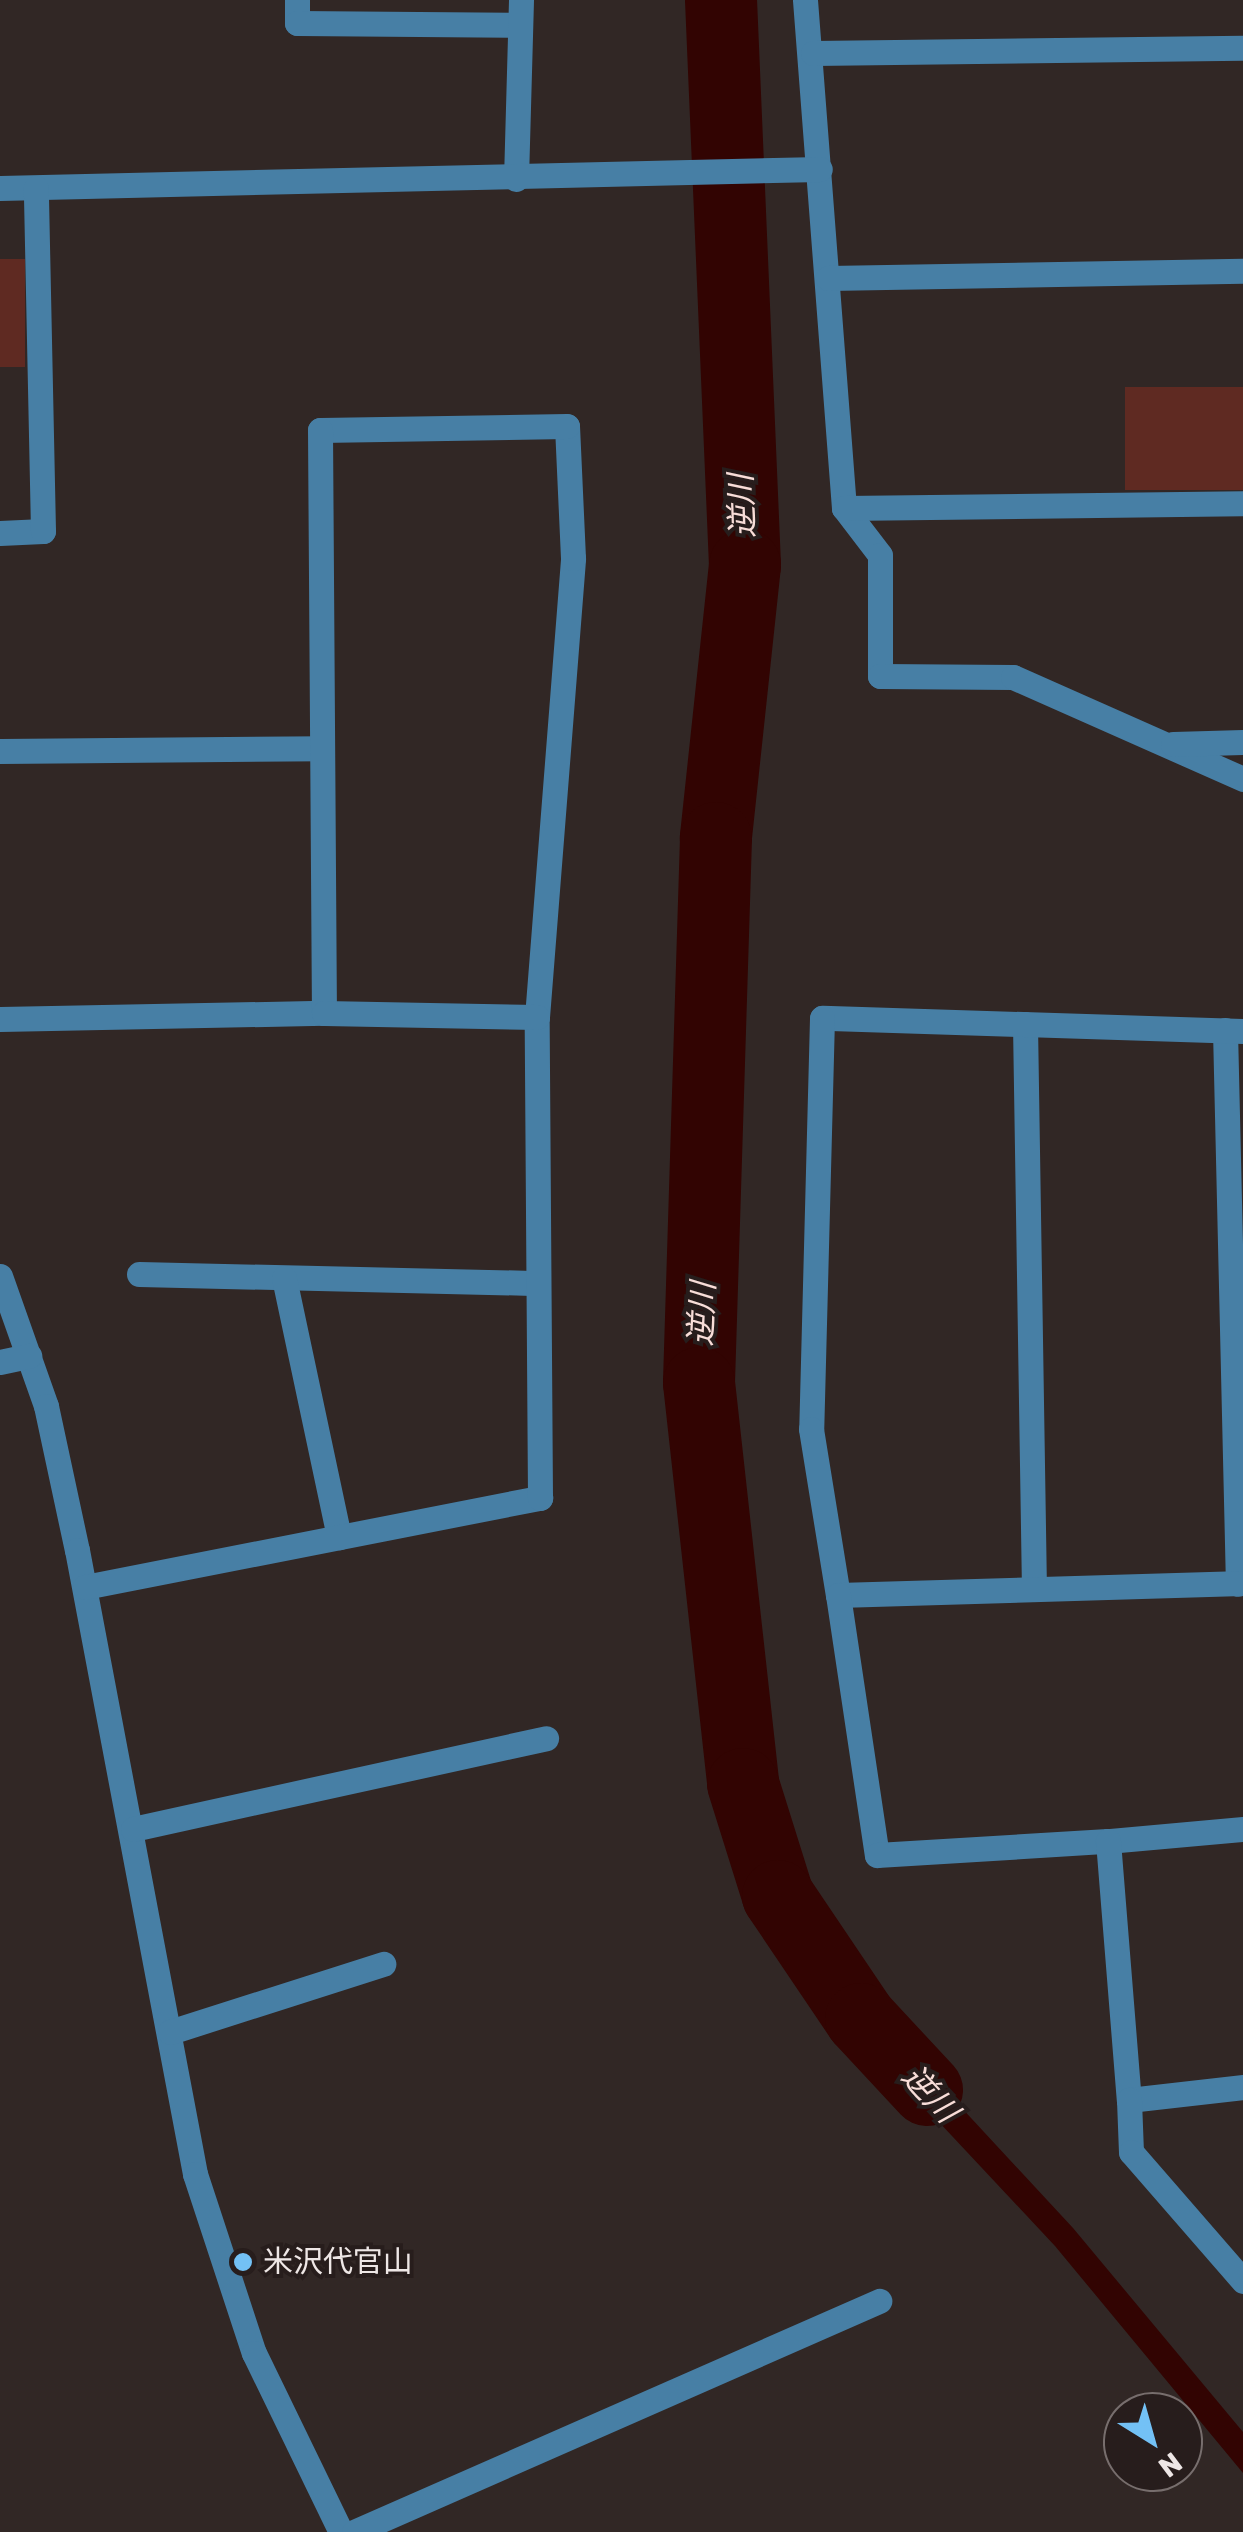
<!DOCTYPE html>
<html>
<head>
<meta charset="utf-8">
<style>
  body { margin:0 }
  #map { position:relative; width:1243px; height:2532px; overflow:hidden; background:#312725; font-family:Rubik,"Noto Sans JP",sans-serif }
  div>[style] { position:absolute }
  .green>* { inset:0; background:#5f2a22; transform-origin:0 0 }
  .water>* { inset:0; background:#320402 }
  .river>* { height:72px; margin:-36px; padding:0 36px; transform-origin:36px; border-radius:36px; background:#320402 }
  .minor>* { height:25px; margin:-12.5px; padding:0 12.5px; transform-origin:12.5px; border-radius:12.5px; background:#477fa5 }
  .dots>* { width:28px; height:28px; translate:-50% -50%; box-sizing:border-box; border:5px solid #271d1c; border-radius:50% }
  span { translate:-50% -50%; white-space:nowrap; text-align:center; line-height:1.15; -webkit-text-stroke:8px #271d1c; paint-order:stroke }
  .poi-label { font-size:30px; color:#eee7e6 }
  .left { translate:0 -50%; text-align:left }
  .water-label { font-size:32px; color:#f8ddd8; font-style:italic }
  .north { position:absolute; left:1103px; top:2392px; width:100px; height:100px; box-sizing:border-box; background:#271d1c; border:2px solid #776e6d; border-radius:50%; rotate:143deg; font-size:28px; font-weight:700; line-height:40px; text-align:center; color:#eee7e6 }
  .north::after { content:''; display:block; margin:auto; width:35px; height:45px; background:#73c1f5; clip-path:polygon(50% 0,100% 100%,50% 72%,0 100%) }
</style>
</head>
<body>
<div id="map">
  <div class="green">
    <div style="left:0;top:259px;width:25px;height:108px"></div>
    <div style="left:1243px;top:387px;width:103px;height:118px;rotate:90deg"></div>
  </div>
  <div class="water">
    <div style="clip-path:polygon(871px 2010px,1073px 2228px,1243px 2432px,1243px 2473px,1055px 2246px,850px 2027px)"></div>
  </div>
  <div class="river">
    <div style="left:721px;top:0;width:566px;rotate:87.57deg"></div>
    <div style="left:745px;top:565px;width:275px;rotate:96.1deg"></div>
    <div style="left:716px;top:838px;width:545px;rotate:91.79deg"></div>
    <div style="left:699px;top:1383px;width:403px;rotate:83.7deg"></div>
    <div style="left:743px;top:1784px;width:117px;rotate:72.6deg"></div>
    <div style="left:778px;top:1896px;width:148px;rotate:56deg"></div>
    <div style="left:861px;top:2019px;width:97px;rotate:47.1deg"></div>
  </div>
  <div class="minor">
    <div style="left:297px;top:0;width:23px;rotate:90deg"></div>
    <div style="left:297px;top:23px;width:223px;rotate:0.5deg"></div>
    <div style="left:805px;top:0;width:509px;rotate:85.61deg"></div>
    <div style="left:844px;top:508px;width:59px;rotate:52.5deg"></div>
    <div style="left:880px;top:555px;width:121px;rotate:90deg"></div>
    <div style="left:880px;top:676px;width:133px;rotate:0.4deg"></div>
    <div style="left:1013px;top:677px;width:252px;rotate:23.9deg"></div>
    <div style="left:813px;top:53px;width:430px;rotate:-0.7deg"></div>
    <div style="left:516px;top:179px;width:179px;rotate:-88.4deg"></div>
    <div style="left:0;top:188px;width:820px;rotate:-1.33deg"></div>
    <div style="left:828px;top:278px;width:415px;rotate:-1deg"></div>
    <div style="left:844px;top:508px;width:399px;rotate:-0.7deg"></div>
    <div style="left:0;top:533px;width:43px;rotate:-2.7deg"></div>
    <div style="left:43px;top:531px;width:343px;rotate:-91.2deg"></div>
    <div style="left:1173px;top:744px;width:70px;rotate:-1.6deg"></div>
    <div style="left:0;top:751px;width:322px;rotate:-0.5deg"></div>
    <div style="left:0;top:1019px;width:324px;rotate:-1.1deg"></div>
    <div style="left:1025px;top:1024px;width:565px;rotate:89.09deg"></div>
    <div style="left:1225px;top:1030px;width:554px;rotate:88.66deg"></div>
    <div style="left:1243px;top:1031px;width:421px;rotate:-178.2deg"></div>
    <div style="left:822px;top:1018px;width:411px;rotate:91.5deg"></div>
    <div style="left:811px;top:1429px;width:168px;rotate:80.8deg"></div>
    <div style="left:838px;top:1595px;width:405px;rotate:-1.7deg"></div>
    <div style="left:139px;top:1274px;width:393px;rotate:1.3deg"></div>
    <div style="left:0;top:1276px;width:138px;rotate:70.5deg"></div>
    <div style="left:46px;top:1406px;width:147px;rotate:77.9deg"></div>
    <div style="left:77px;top:1550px;width:635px;rotate:79.29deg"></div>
    <div style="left:195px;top:2174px;width:188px;rotate:71.8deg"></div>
    <div style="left:254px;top:2353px;width:199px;rotate:64.1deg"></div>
    <div style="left:284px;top:1278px;width:265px;rotate:78deg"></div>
    <div style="left:0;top:1362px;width:30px;rotate:-12deg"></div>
    <div style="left:85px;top:1587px;width:464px;rotate:-11.1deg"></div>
    <div style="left:540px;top:1498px;width:481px;rotate:-90.4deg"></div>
    <div style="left:537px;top:1017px;width:460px;rotate:-85.5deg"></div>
    <div style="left:573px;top:558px;width:132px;rotate:-92.6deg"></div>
    <div style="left:567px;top:426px;width:247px;rotate:179.1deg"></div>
    <div style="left:320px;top:430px;width:583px;rotate:89.61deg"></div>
    <div style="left:324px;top:1013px;width:213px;rotate:1.1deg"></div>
    <div style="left:838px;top:1595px;width:263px;rotate:81.5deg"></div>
    <div style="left:877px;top:1855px;width:231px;rotate:-3.5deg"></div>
    <div style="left:133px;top:1829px;width:423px;rotate:-12.4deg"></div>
    <div style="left:1243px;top:1829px;width:136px;rotate:174.9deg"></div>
    <div style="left:1108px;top:1841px;width:260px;rotate:85.4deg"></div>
    <div style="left:1129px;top:2100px;width:115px;rotate:-6.5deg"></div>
    <div style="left:170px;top:2032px;width:224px;rotate:-17.7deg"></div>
    <div style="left:1129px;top:2100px;width:52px;rotate:87.8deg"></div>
    <div style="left:1131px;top:2152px;width:171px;rotate:49deg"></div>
    <div style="left:354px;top:2532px;width:574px;rotate:-23.75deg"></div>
  </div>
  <div class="dots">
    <div style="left:243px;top:2262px;background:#73c1f5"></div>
  </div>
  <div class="poi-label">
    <span class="left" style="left:263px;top:2262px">米沢代官山</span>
  </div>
  <div class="water-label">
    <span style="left:742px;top:506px;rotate:-92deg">逆川</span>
    <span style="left:702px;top:1314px;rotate:-87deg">逆川</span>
    <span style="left:930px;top:2094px;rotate:47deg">逆川</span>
  </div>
  <div class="north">N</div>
</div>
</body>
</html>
